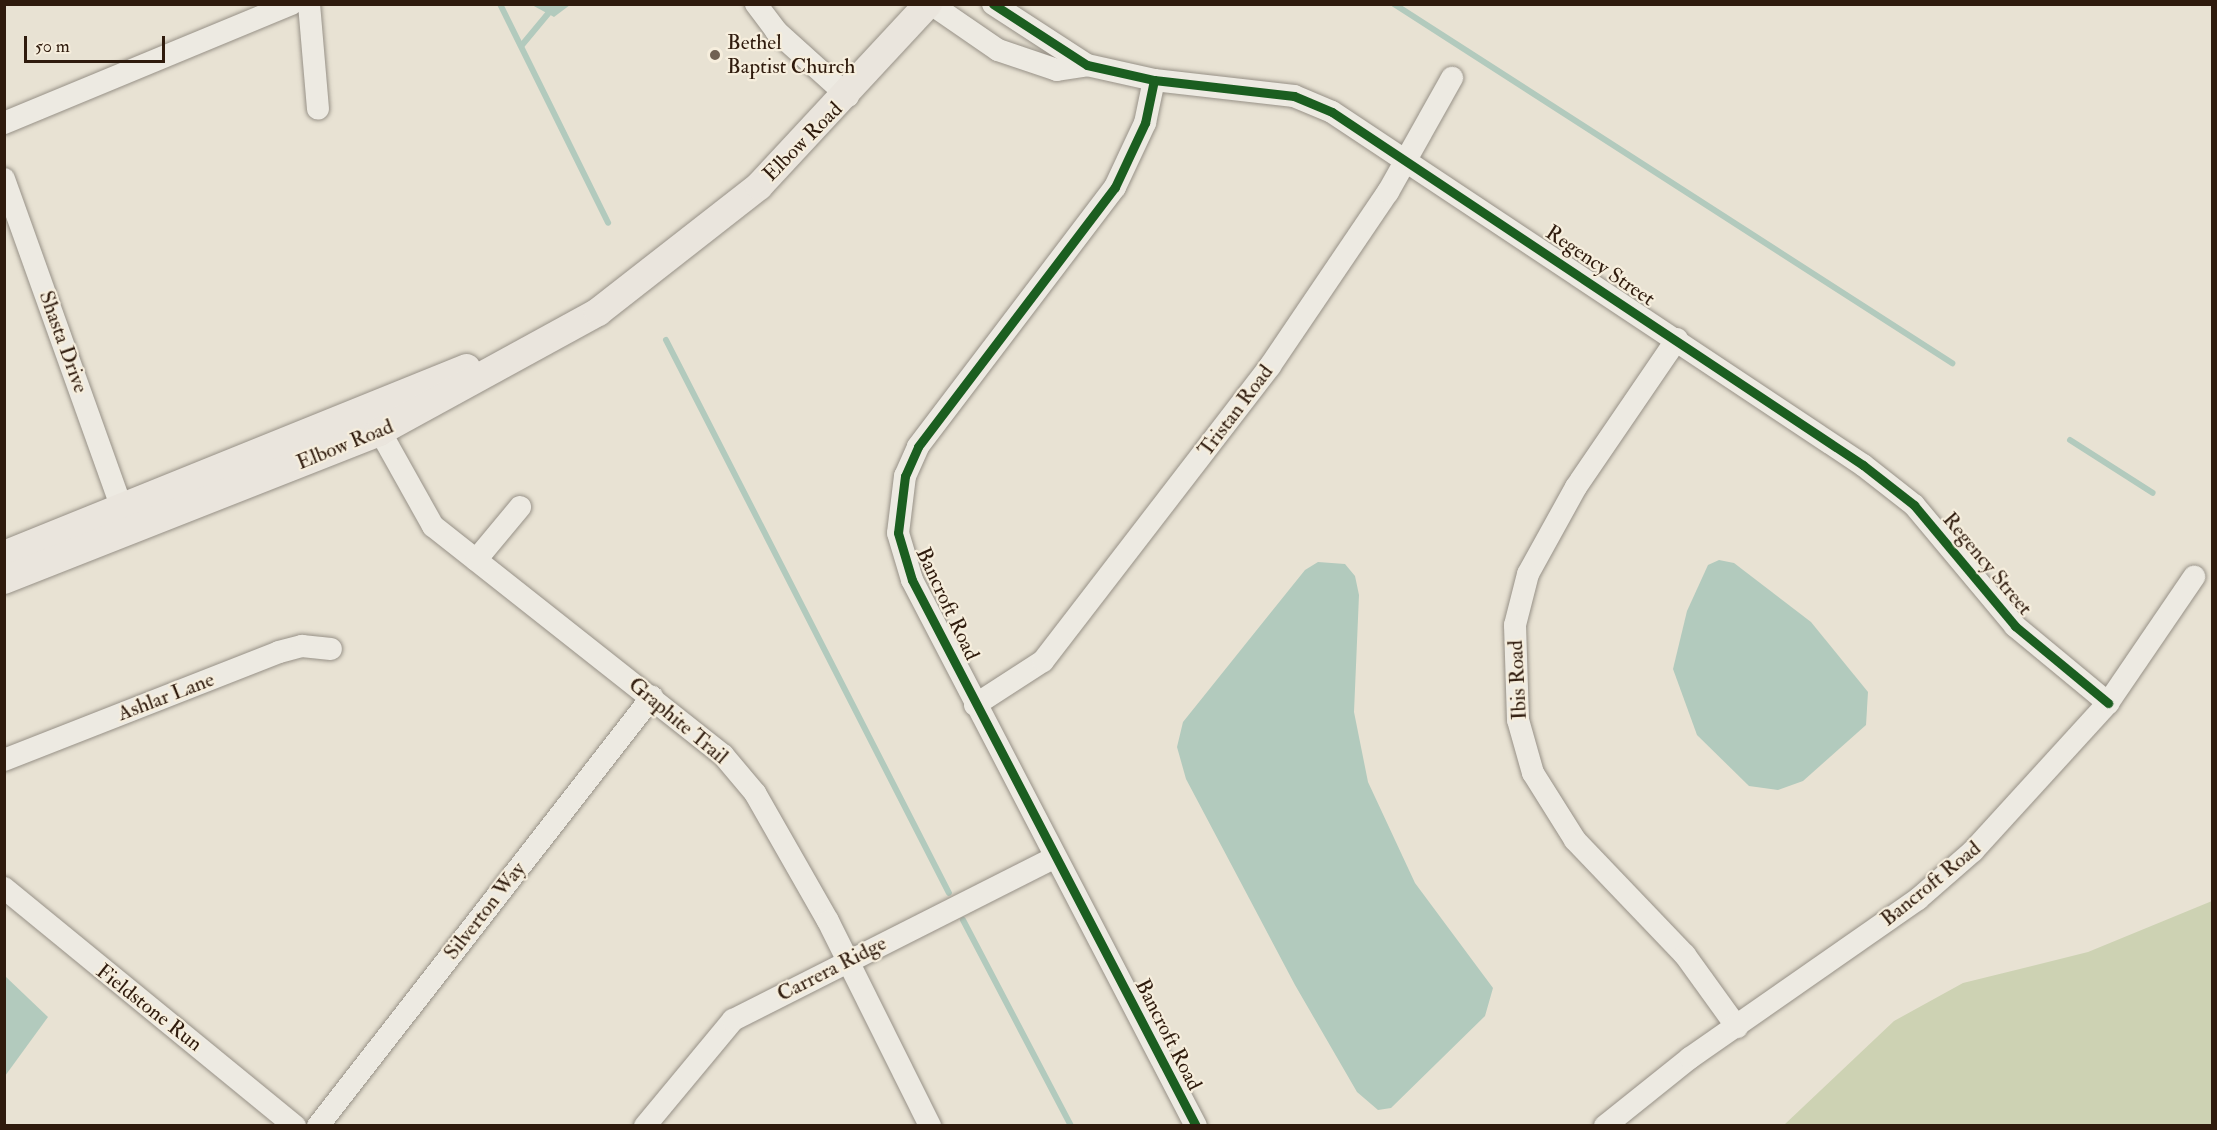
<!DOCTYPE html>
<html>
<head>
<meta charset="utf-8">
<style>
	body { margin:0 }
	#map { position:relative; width:2217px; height:1130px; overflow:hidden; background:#e8e2d3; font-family:"IM FELL Double Pica",serif }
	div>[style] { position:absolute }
	.green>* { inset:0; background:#cdd2b3 }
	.water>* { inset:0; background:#b2cabd }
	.stream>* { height:6px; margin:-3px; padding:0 3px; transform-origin:3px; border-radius:3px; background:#b2cabd }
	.roads { filter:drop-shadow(0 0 2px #979187) drop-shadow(0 0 2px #979187) }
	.minor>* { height:22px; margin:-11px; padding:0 11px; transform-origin:11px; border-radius:11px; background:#edeae2 }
	.major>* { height:28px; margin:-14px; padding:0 14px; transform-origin:14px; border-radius:14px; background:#eae5dd }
	.cycleway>* { height:9px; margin:-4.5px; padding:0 4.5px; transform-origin:4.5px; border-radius:4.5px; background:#1b5e20 }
	.dots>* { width:16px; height:16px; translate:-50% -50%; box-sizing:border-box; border:3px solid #f6eedd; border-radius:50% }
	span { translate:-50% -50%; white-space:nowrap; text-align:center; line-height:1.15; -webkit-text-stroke:4.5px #f6eedd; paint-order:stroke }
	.poi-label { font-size:21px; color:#2f1b0d }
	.left { translate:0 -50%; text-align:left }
	.street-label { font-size:21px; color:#2f1b0d }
	.frame { position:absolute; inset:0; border:6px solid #2f1b0d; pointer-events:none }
	.scale { position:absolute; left:24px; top:36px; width:141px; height:27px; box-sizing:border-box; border:3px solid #2f1b0d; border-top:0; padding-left:8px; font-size:18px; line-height:21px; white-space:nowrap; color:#2f1b0d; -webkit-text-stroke:4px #f6eedd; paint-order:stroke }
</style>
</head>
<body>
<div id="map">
	<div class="green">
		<i style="clip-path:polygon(2212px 901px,2212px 1125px,1784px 1125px,1894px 1021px,1963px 983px,2088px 952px)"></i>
	</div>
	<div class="water">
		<i style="clip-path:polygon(532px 5px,570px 5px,554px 17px)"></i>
		<i style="clip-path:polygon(1719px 560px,1734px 563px,1811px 622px,1868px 692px,1866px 725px,1803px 781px,1778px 790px,1749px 786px,1697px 735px,1673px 669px,1687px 611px,1708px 565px)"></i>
		<i style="clip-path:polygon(1318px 562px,1345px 564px,1355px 576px,1359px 595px,1354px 712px,1368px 782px,1415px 883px,1493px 988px,1485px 1016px,1391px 1108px,1378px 1110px,1357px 1092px,1295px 985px,1186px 779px,1177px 747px,1183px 722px,1305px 570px)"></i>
		<i style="clip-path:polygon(5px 976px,48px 1017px,5px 1076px)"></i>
	</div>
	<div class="stream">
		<i style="left:500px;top:4px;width:244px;rotate:63.7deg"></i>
		<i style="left:1394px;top:4px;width:664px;rotate:32.76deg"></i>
		<i style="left:522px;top:45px;width:53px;rotate:-50.3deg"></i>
		<i style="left:666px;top:340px;width:621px;rotate:62.9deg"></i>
		<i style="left:2070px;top:440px;width:98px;rotate:32.6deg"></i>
		<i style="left:963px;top:920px;width:233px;rotate:62.3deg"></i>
	</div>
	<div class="roads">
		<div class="minor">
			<i style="left:309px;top:4px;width:105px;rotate:85.1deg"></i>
			<i style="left:756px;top:4px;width:34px;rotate:53deg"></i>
			<i style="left:776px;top:31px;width:97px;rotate:42.1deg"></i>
			<i style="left:931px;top:4px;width:81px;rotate:34.5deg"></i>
			<i style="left:998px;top:50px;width:62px;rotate:18.7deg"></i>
			<i style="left:1057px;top:70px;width:30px;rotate:-9deg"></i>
			<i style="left:993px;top:4px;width:112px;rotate:33deg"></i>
			<i style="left:1087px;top:65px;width:69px;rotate:12.6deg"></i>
			<i style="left:1154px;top:80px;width:141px;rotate:6.5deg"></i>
			<i style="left:1294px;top:96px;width:41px;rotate:22.8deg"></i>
			<i style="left:1332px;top:112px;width:638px;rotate:33.62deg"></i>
			<i style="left:1863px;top:465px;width:65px;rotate:38.1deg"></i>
			<i style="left:1914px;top:505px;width:158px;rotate:50.1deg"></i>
			<i style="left:2015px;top:626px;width:121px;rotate:39.6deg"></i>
			<i style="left:1154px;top:80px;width:44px;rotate:101.8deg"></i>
			<i style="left:1145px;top:123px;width:71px;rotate:115.1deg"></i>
			<i style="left:1115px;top:187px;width:326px;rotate:127.2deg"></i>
			<i style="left:918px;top:447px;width:32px;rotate:114deg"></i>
			<i style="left:905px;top:476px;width:57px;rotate:97deg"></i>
			<i style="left:898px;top:533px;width:49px;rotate:73.4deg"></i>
			<i style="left:912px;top:580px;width:615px;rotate:62.52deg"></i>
			<i style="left:4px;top:123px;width:312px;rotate:-22.5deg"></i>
			<i style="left:4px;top:179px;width:346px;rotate:70.3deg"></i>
			<i style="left:1677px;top:339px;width:179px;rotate:124.3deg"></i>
			<i style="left:1576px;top:487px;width:99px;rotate:118.9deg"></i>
			<i style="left:1528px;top:574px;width:53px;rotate:104.3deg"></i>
			<i style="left:1515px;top:625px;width:95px;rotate:88.2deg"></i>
			<i style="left:1518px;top:720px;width:55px;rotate:74.2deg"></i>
			<i style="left:1533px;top:773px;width:79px;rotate:57.9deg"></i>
			<i style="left:1575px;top:840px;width:159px;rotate:46.3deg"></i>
			<i style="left:1685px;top:955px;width:89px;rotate:54.2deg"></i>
			<i style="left:372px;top:417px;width:125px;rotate:60.8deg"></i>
			<i style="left:433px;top:526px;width:370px;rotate:38.3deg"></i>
			<i style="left:723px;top:755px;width:50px;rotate:49.9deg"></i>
			<i style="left:755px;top:793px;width:147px;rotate:60.3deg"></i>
			<i style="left:828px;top:921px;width:229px;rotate:63.5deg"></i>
			<i style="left:476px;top:560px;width:69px;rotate:-50.3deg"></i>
			<i style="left:975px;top:705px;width:81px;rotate:-32.9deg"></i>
			<i style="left:1043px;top:661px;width:372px;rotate:-52.4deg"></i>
			<i style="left:1270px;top:366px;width:210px;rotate:-55.9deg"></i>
			<i style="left:1388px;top:192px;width:131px;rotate:-60.7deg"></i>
			<i style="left:4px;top:760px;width:295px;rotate:-21.4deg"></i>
			<i style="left:279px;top:652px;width:24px;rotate:-15deg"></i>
			<i style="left:302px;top:646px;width:29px;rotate:6deg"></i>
			<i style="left:4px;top:888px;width:376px;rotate:39.3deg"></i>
			<i style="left:318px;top:1126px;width:544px;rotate:-52.1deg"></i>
			<i style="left:645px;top:1126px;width:138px;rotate:-50.3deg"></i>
			<i style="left:733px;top:1020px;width:361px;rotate:-26.8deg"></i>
			<i style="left:1605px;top:1126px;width:109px;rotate:-38.7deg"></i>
			<i style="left:1690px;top:1058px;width:278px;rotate:-34.9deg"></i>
			<i style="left:1918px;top:899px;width:73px;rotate:-41.1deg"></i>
			<i style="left:1973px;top:851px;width:200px;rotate:-47.6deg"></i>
			<i style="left:2108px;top:703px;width:153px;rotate:-55.7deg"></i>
		</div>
		<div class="major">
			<i style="left:4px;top:555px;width:499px;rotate:-22deg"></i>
			<i style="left:4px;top:580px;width:403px;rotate:-21.5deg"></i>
			<i style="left:379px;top:432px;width:250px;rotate:-28.7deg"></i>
			<i style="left:598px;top:312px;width:204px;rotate:-38deg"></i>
			<i style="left:759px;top:186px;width:248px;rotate:-47.1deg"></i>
		</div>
	</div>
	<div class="cycleway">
		<i style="left:993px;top:4px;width:112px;rotate:33deg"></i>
		<i style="left:1087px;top:65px;width:69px;rotate:12.6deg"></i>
		<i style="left:1154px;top:80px;width:141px;rotate:6.5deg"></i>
		<i style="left:1294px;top:96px;width:41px;rotate:22.8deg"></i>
		<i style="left:1332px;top:112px;width:638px;rotate:33.62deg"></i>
		<i style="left:1863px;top:465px;width:65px;rotate:38.1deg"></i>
		<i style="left:1914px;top:505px;width:158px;rotate:50.1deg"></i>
		<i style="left:2015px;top:626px;width:121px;rotate:39.6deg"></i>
		<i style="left:1154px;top:80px;width:44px;rotate:101.8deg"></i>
		<i style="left:1145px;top:123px;width:71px;rotate:115.1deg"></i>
		<i style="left:1115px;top:187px;width:326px;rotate:127.2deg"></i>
		<i style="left:918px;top:447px;width:32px;rotate:114deg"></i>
		<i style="left:905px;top:476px;width:57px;rotate:97deg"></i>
		<i style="left:898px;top:533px;width:49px;rotate:73.4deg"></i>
		<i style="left:912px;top:580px;width:615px;rotate:62.52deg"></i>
	</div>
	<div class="dots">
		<i style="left:715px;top:55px;background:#706152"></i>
	</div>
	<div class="poi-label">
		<span class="left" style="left:727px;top:55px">Bethel<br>Baptist Church</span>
	</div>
	<div class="street-label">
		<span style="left:803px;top:142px;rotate:-45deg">Elbow Road</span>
		<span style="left:1600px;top:266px;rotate:34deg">Regency Street</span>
		<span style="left:63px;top:342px;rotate:70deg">Shasta Drive</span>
		<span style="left:1236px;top:411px;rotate:-53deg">Tristan Road</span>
		<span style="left:345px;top:445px;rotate:-22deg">Elbow Road</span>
		<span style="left:1987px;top:564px;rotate:50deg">Regency Street</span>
		<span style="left:947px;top:604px;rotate:65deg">Bancroft Road</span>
		<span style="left:1518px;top:680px;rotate:-93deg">Ibis Road</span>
		<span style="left:166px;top:697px;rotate:-21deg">Ashlar Lane</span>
		<span style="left:678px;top:721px;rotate:40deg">Graphite Trail</span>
		<span style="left:1931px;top:884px;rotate:-39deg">Bancroft Road</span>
		<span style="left:485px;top:911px;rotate:-52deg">Silverton Way</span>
		<span style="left:832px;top:969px;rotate:-27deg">Carrera Ridge</span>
		<span style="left:149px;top:1008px;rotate:38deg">Fieldstone Run</span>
		<span style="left:1168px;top:1035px;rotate:63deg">Bancroft Road</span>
	</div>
	<div class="frame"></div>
	<div class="scale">50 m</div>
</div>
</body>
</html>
